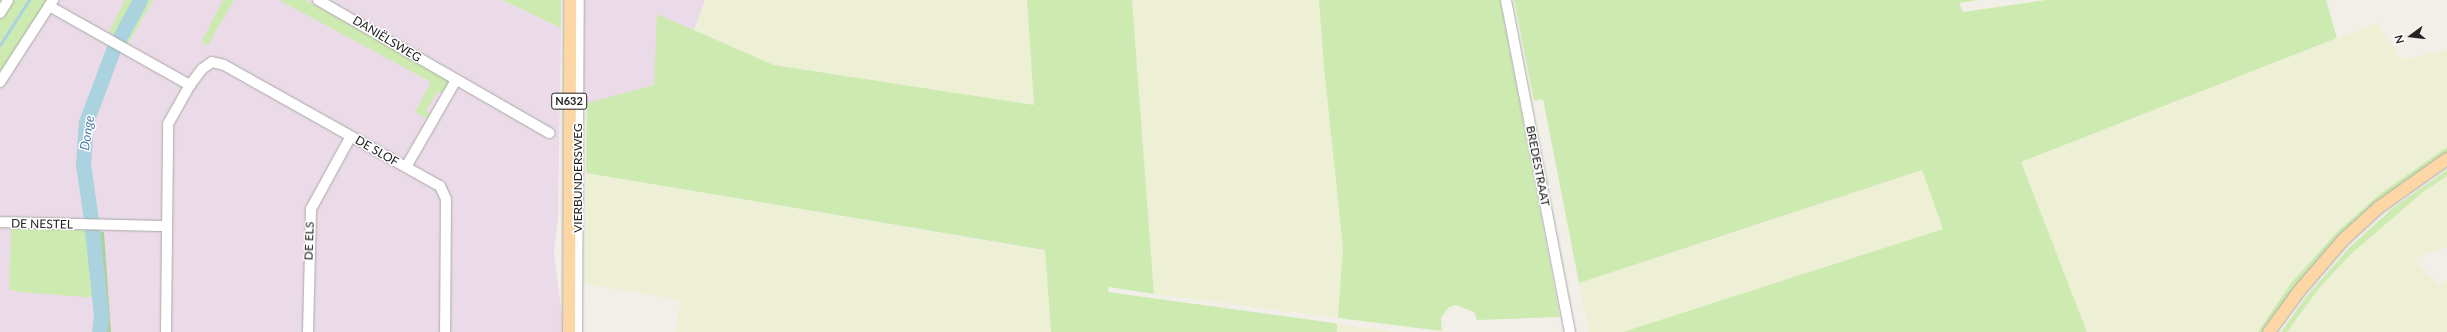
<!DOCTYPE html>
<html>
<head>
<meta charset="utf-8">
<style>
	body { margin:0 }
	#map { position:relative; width:2447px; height:332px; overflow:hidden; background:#f2efe9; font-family:Lato,sans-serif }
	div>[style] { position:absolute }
	.industrial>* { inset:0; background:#ebdbe8 }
	.farmland>* { inset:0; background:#eef0d5 }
	.grass>* { inset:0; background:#cdebb0 }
	.forest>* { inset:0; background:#add19e }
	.stream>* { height:2.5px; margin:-1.25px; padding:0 1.25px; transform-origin:1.25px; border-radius:1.25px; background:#aad3df }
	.river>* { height:15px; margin:-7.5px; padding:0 7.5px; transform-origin:7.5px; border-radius:7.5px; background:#aad3df }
	.roads { filter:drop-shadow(0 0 1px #a9a9a9) drop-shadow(0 0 1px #a9a9a9) }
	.minor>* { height:10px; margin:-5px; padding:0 5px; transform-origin:5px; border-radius:5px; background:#fff }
	.major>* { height:12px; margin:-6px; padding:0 6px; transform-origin:6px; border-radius:6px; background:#fcd6a4 }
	span { translate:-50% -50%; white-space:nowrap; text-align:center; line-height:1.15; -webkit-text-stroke:3px #fff; paint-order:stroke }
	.shield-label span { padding:1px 3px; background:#fff; border:1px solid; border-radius:3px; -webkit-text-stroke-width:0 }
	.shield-label { font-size:11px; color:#222; font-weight:700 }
	.street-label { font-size:12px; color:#222 }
	.water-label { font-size:13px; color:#4a7aab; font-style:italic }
	.north { position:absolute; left:2391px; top:16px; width:40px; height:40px; -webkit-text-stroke:3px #fff; paint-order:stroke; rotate:255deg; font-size:11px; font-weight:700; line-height:16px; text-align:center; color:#222 }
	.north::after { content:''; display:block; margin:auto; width:14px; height:18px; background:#222; clip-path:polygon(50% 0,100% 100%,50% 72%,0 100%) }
</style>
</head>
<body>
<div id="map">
	<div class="industrial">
		<i style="clip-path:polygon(0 0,502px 0,561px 28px,558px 218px,554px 252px,564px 332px,0 332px)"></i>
		<i style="clip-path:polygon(577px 0,708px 0,699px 36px,659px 90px,631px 108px,576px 103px)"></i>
	</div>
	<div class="farmland">
		<i style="clip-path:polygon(705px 0,1027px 0,1034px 105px,774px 65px,694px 30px)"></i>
		<i style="clip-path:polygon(1132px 0,1319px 0,1324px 68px,1343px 248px,1338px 318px,1154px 294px)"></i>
		<i style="clip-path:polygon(2377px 23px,2402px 60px,2447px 49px,2447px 147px,2381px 193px,2337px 232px,2311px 260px,2258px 332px,2087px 332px,2021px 162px)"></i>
		<i style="clip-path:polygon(1922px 170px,1943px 229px,1623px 332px,1589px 332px,1579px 283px)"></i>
		<i style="clip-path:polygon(586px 173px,1045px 251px,1051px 332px,676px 332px,680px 300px,586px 284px)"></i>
		<i style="clip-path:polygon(2447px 176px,2447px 246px,2414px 260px,2439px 285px,2447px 281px,2447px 332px,2287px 332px,2320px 287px,2351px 254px,2423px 192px)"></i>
		<i style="clip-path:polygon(1337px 324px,1381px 330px,1392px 332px,1337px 332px)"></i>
	</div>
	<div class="grass">
		<i style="clip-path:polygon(10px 0,47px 0,0 73px,0 16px)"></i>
		<i style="clip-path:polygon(125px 0,153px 0,128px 44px,109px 32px)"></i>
		<i style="clip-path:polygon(223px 0,234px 0,208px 45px,201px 42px)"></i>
		<i style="clip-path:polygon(279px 0,305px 0,444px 77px,448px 81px,447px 86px,444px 94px,438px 91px,426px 111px,432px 114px,430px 118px,426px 118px,415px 112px,431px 82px)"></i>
		<i style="clip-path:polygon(502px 0,561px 0,561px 28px)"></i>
		<i style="clip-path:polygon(1027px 0,1132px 0,1154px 294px,1109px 287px,1108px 292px,1334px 323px,1337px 324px,1337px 332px,1051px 332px,1045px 250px,586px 173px,587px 103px,654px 85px,657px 14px,774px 65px,1034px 105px)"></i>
		<i style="clip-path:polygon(1319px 0,1500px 0,1560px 317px,1477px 320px,1474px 312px,1456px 305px,1449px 307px,1441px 318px,1442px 331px,1338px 318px,1343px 248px,1324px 68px)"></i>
		<i style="clip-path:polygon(1514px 0,1978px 0,1959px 3px,1963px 12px,2046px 0,2326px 0,2337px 38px,2021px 162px,2087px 332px,1623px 332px,1943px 229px,1922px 170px,1579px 283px,1543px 99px,1534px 101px)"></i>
		<i style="clip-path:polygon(2447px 147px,2447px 154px,2384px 198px,2264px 332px,2258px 332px,2291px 283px,2337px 232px,2381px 193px)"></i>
		<i style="clip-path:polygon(2447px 170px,2447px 176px,2423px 192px,2351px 254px,2320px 287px,2287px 332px,2281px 332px,2307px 296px,2351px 246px,2393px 208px)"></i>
		<i style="clip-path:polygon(11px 229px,91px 230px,98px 298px,19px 292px,9px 289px)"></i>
	</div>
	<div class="forest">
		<i style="clip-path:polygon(91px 230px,104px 232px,111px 332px,100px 332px)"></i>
	</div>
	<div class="stream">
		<i style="left:0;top:45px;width:54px;rotate:-57.2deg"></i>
	</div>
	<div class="river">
		<i style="left:119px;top:39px;width:44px;rotate:-61.7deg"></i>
		<i style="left:91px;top:220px;width:57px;rotate:-98.1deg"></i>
		<i style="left:83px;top:164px;width:42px;rotate:-85.9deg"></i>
		<i style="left:86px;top:122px;width:77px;rotate:-69.4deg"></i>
		<i style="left:92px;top:230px;width:86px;rotate:84deg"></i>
		<i style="left:101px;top:316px;width:16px;rotate:97deg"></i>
	</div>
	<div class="roads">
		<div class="minor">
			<i style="left:318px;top:0;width:267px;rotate:29.9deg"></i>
			<i style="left:1506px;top:0;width:338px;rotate:79.1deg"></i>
			<i style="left:49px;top:6px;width:162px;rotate:29.3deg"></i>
			<i style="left:0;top:13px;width:15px;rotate:-58deg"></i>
			<i style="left:0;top:82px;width:98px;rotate:-57.1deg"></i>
			<i style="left:406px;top:167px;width:100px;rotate:-60.1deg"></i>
			<i style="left:0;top:222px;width:166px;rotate:1.4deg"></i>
			<i style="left:166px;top:332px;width:208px;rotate:-89.4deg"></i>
			<i style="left:168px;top:124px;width:45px;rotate:-60.6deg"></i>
			<i style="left:190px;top:85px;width:20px;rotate:-53deg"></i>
			<i style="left:202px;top:69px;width:12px;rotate:-35deg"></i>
			<i style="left:212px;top:62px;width:12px;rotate:14deg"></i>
			<i style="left:224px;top:65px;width:248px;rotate:29.3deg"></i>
			<i style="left:440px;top:186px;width:14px;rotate:65deg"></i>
			<i style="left:446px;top:199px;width:133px;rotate:90.4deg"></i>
			<i style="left:308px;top:332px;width:123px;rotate:-88.6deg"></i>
			<i style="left:311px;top:209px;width:83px;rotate:-61.3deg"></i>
			<i style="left:577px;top:332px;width:332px;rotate:-89.7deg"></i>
		</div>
		<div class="major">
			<i style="left:569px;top:332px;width:332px;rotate:-89.8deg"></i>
			<i style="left:2269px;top:332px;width:52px;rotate:-53.6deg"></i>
			<i style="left:2300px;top:290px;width:66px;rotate:-49.3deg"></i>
			<i style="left:2343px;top:240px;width:47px;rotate:-42.4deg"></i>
			<i style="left:2378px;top:208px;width:85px;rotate:-35.4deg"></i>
		</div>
	</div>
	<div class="shield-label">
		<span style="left:569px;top:101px">N632</span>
	</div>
	<div class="street-label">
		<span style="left:387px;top:39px;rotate:31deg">DANIËLSWEG</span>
		<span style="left:377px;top:151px;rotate:30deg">DE SLOF</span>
		<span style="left:1538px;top:166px;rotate:79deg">BREDESTRAAT</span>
		<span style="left:578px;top:178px;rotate:-90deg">VIERBUNDERSWEG</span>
		<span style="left:42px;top:224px;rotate:1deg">DE NESTEL</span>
		<span style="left:309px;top:241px;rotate:-88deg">DE ELS</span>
	</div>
	<div class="water-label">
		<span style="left:87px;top:133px;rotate:-81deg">Donge</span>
	</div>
	<div class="north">N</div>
</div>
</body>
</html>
